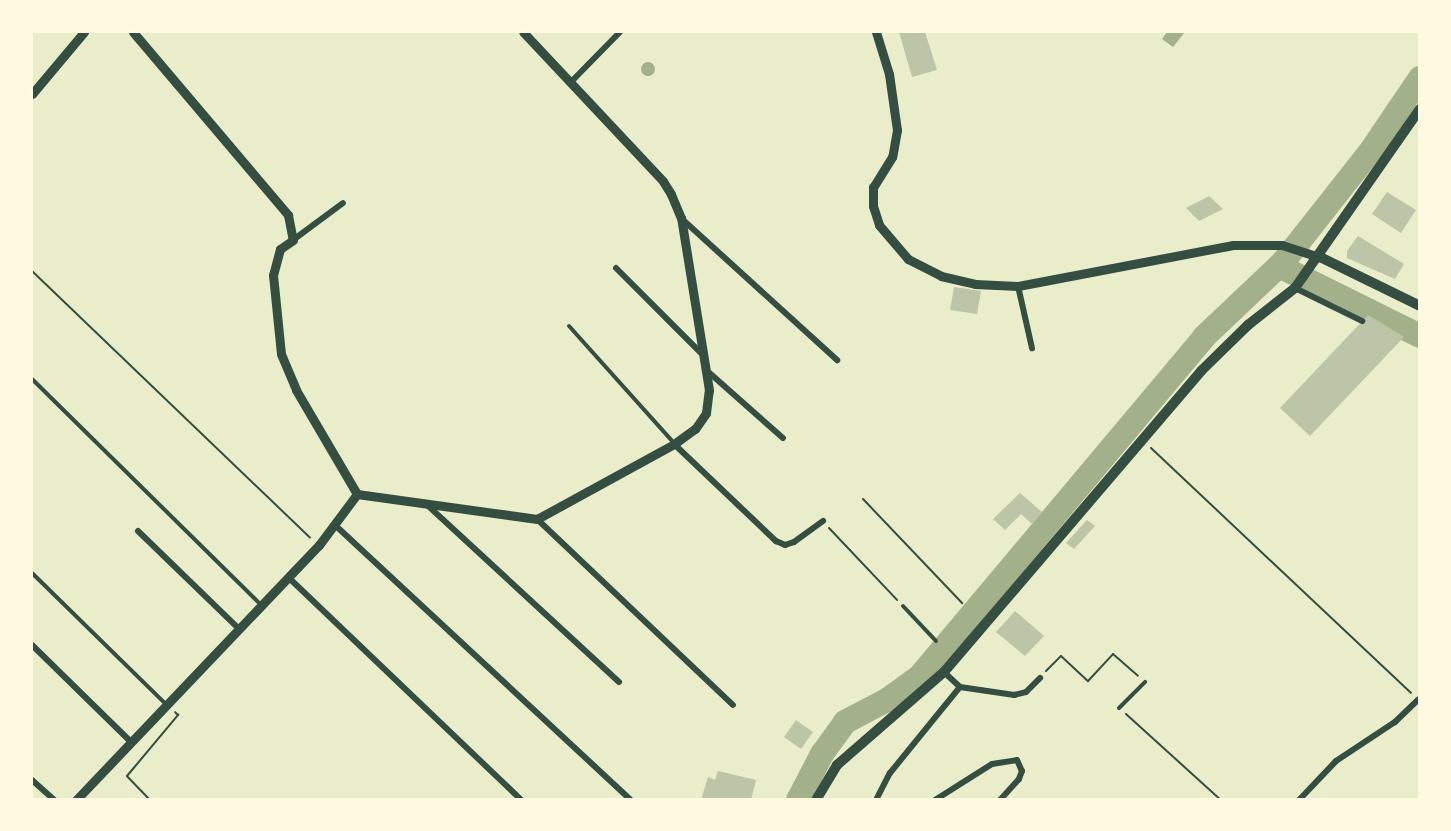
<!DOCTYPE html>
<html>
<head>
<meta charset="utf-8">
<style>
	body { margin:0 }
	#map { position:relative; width:1451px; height:831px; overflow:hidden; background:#e9edc9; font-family:Roboto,sans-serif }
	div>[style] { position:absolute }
	.water>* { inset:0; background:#a3b18a }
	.round { border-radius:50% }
	.river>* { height:24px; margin:-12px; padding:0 12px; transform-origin:12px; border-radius:12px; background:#a3b18a }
	.building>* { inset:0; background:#bcc5a7 }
	.path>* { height:2px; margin:-1px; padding:0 1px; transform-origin:1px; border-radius:1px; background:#344e41 }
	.service>* { height:4px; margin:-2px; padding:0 2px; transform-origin:2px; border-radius:2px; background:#344e41 }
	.minor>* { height:6px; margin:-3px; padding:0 3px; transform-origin:3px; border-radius:3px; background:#344e41 }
	.tertiary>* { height:9px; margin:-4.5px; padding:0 4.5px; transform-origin:4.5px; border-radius:4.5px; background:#344e41 }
	.secondary>* { height:10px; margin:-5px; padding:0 5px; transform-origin:5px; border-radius:5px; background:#344e41 }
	span { translate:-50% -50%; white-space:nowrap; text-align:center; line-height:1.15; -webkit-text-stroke:6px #fefae0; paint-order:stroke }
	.frame { position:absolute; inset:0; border:33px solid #fefae0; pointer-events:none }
</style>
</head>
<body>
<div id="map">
	<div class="water">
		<i style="clip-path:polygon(1167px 32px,1185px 32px,1173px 47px,1162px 39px)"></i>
		<i class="round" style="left:641px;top:62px;width:14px;height:14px"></i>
	</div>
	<div class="river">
		<i style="left:1279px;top:266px;width:157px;rotate:26.4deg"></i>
		<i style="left:798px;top:800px;width:52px;rotate:-62.4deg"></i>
		<i style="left:822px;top:754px;width:39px;rotate:-54deg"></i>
		<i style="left:845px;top:722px;width:47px;rotate:-27.6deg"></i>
		<i style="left:887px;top:700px;width:41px;rotate:-36deg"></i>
		<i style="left:920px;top:676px;width:442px;rotate:-50deg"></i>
		<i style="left:1204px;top:337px;width:110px;rotate:-43.5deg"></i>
		<i style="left:1284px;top:261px;width:142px;rotate:-51.8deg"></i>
		<i style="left:1372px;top:149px;width:86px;rotate:-55.9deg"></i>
	</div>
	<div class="building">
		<i style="clip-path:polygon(899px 32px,925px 32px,937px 70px,912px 77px)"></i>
		<i style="clip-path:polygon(1387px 192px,1416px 210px,1401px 233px,1372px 214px)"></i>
		<i style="clip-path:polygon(1209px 196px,1223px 209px,1199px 221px,1186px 208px)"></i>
		<i style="clip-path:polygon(1358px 236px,1404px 264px,1395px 279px,1347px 258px,1347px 251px)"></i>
		<i style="clip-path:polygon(954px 287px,981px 291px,977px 314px,950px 310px)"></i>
		<i style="clip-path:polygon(1368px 315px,1404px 337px,1310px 436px,1280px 408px)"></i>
		<i style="clip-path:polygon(1020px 493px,1042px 512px,1032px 524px,1021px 514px,1005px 530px,993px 519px)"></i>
		<i style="clip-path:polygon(1087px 520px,1095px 526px,1074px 549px,1066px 543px)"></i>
		<i style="clip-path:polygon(1015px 611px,1044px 636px,1025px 656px,996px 632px)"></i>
		<i style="clip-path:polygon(796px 720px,813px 732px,801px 749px,784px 737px)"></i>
		<i style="clip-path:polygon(718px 771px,756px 780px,751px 800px,701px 800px,708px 777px,715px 780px)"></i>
	</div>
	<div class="path">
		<i style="left:32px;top:271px;width:385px;rotate:43.8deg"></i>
		<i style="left:1151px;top:448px;width:357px;rotate:43.3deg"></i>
		<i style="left:863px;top:499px;width:144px;rotate:46.4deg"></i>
		<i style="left:829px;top:528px;width:99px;rotate:46.6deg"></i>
		<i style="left:1046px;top:671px;width:21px;rotate:-45deg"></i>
		<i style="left:1061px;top:656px;width:37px;rotate:43deg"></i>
		<i style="left:1088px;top:681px;width:37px;rotate:-47deg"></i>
		<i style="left:1113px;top:654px;width:33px;rotate:41deg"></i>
		<i style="left:1126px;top:714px;width:128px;rotate:42.2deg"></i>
		<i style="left:150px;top:800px;width:33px;rotate:-134deg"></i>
		<i style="left:127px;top:776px;width:80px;rotate:-50.1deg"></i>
		<i style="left:178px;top:715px;width:4px;rotate:-135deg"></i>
	</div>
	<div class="service">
		<i style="left:569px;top:326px;width:157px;rotate:48.1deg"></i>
		<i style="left:32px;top:379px;width:322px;rotate:44.6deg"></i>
		<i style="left:32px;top:573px;width:187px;rotate:44.4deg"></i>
		<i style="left:903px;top:606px;width:48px;rotate:46.7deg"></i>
		<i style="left:1119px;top:708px;width:37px;rotate:-45deg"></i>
	</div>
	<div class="minor">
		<i style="left:571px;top:82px;width:70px;rotate:-45.6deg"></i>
		<i style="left:682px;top:219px;width:210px;rotate:42.3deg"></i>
		<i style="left:293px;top:240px;width:62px;rotate:-36.5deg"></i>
		<i style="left:616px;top:268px;width:120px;rotate:45deg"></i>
		<i style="left:1018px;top:286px;width:64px;rotate:77.3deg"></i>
		<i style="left:1295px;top:288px;width:75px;rotate:26.2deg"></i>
		<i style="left:705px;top:369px;width:104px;rotate:41.5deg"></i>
		<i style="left:674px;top:444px;width:141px;rotate:43.6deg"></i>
		<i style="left:776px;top:541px;width:10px;rotate:24deg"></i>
		<i style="left:785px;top:545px;width:9px;rotate:-18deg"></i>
		<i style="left:794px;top:542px;width:36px;rotate:-36deg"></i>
		<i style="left:425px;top:503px;width:264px;rotate:42.7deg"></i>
		<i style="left:537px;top:519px;width:270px;rotate:43.5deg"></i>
		<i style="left:336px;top:526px;width:401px;rotate:42.9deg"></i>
		<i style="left:138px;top:531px;width:141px;rotate:44.1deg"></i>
		<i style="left:288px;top:577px;width:323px;rotate:43.7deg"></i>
		<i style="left:32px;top:645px;width:139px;rotate:44.4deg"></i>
		<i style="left:960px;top:687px;width:55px;rotate:8.4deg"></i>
		<i style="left:1014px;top:695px;width:12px;rotate:-14deg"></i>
		<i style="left:1026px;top:692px;width:20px;rotate:-45deg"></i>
		<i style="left:32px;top:780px;width:30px;rotate:42deg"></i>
		<i style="left:876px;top:800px;width:30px;rotate:-63deg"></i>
		<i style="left:890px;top:773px;width:111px;rotate:-50.9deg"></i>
		<i style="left:960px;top:687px;width:22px;rotate:-137deg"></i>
		<i style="left:935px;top:800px;width:67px;rotate:-32.3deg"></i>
		<i style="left:992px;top:764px;width:25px;rotate:-9deg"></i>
		<i style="left:1017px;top:760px;width:12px;rotate:66deg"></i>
		<i style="left:1022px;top:771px;width:9px;rotate:111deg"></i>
		<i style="left:1019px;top:779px;width:28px;rotate:132deg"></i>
		<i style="left:1299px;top:800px;width:54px;rotate:-46.5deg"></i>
		<i style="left:1336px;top:761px;width:71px;rotate:-33.5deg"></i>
		<i style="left:1395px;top:722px;width:32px;rotate:-44deg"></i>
	</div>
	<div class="tertiary">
		<i style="left:133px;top:32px;width:240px;rotate:49.7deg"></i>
		<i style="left:288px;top:215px;width:25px;rotate:79deg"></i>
		<i style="left:293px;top:240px;width:16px;rotate:145deg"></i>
		<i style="left:280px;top:249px;width:27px;rotate:105deg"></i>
		<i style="left:273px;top:275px;width:79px;rotate:84.2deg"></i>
		<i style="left:281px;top:354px;width:39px;rotate:67deg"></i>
		<i style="left:296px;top:390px;width:121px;rotate:59.6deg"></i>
		<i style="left:876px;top:32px;width:44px;rotate:72.8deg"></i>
		<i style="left:889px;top:74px;width:57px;rotate:81.9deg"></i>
		<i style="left:897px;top:130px;width:27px;rotate:100deg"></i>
		<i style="left:892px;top:157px;width:36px;rotate:122deg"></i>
		<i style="left:873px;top:187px;width:19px;rotate:90deg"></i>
		<i style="left:873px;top:206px;width:20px;rotate:72deg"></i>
		<i style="left:879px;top:225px;width:45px;rotate:49.5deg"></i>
		<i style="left:908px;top:259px;width:37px;rotate:27deg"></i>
		<i style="left:941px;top:276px;width:35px;rotate:13deg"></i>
		<i style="left:975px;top:284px;width:43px;rotate:2.7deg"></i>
		<i style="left:1018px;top:286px;width:219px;rotate:-10.8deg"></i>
		<i style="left:1233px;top:245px;width:49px"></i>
		<i style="left:1282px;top:245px;width:40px;rotate:18deg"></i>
		<i style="left:32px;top:94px;width:81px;rotate:-50deg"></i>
		<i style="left:357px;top:494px;width:182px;rotate:7.9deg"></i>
		<i style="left:537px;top:519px;width:156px;rotate:-28.7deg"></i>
		<i style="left:674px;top:444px;width:26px;rotate:-36deg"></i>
		<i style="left:695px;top:429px;width:19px;rotate:-55deg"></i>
		<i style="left:706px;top:413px;width:23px;rotate:-83deg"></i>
		<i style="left:709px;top:390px;width:174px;rotate:-99.2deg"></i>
		<i style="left:681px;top:218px;width:26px;rotate:-113deg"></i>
		<i style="left:671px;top:194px;width:15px;rotate:-122deg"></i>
		<i style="left:663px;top:181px;width:204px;rotate:-133.2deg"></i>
		<i style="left:76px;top:800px;width:352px;rotate:-46.4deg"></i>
		<i style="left:319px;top:545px;width:64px;rotate:-53.3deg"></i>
	</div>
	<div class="secondary">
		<i style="left:1320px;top:257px;width:111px;rotate:26.1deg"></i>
		<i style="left:816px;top:800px;width:41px;rotate:-59deg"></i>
		<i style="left:837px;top:765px;width:142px;rotate:-41deg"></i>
		<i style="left:944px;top:672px;width:396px;rotate:-49.5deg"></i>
		<i style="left:1201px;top:371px;width:66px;rotate:-44.4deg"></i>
		<i style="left:1248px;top:325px;width:60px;rotate:-38.2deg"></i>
		<i style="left:1295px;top:288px;width:218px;rotate:-55.1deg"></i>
	</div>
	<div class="frame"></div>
</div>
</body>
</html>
